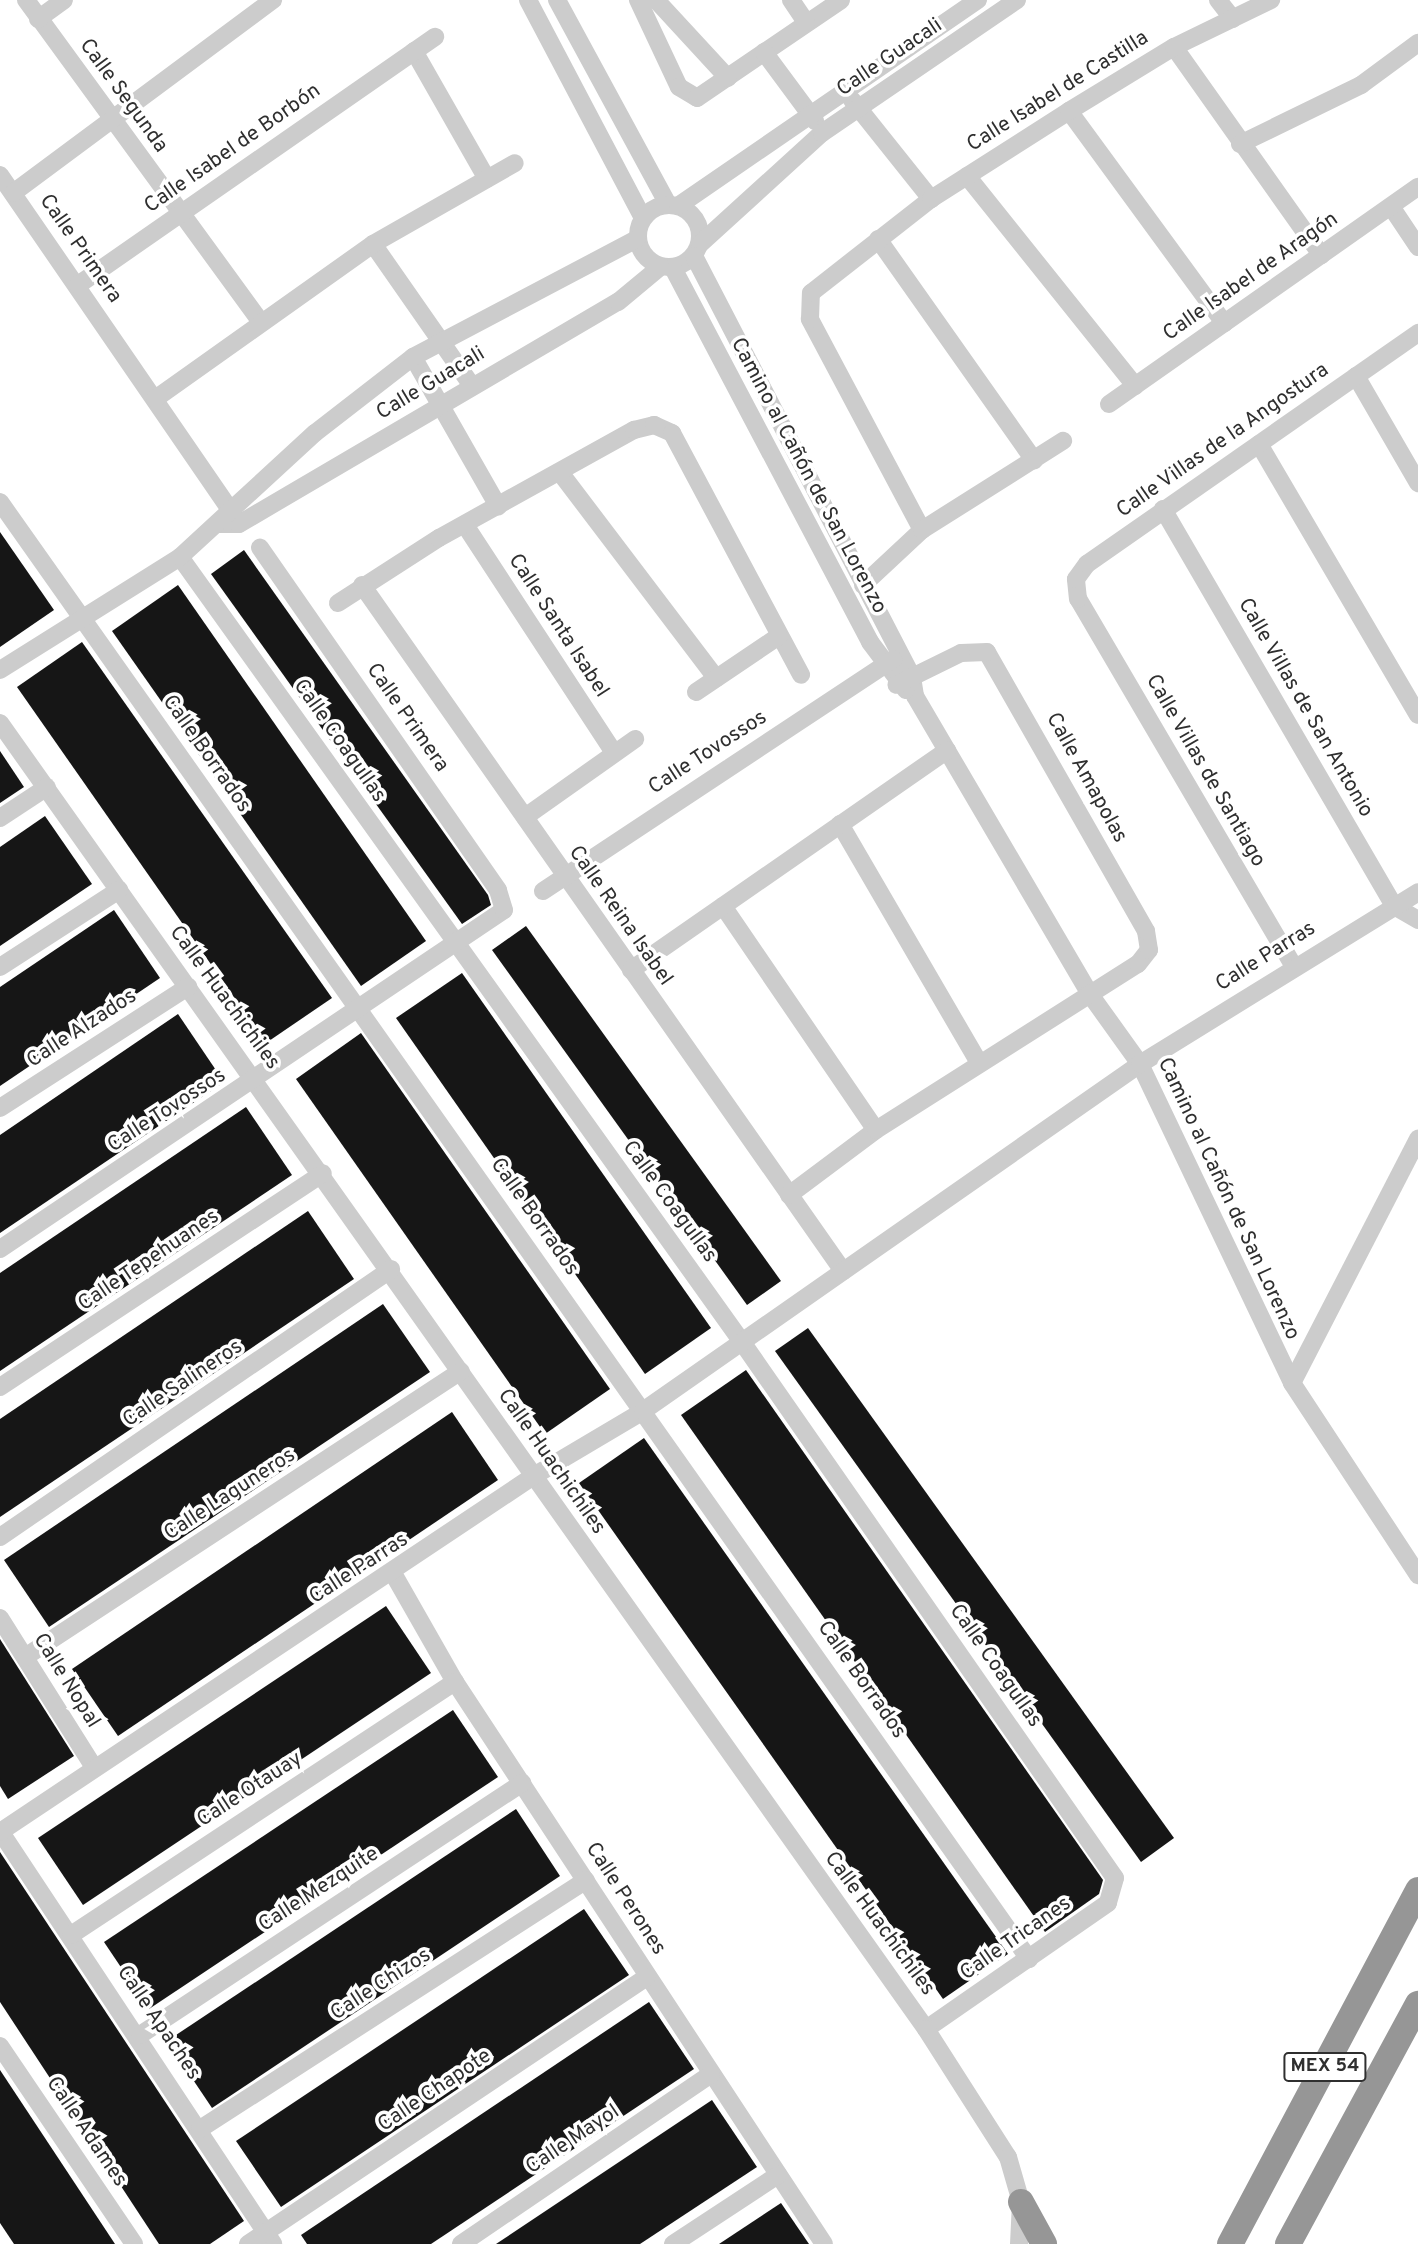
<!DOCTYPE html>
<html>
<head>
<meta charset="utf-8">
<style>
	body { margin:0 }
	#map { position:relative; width:1418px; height:2244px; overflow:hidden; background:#fff; font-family:Overpass,sans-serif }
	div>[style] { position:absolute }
	.building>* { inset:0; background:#161616 }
	.minor>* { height:18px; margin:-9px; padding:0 9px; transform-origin:9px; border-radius:9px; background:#ccc }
	.minor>.ring { margin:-9px; padding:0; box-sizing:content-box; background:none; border:18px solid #ccc; border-radius:50% }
	.highway>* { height:26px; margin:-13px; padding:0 13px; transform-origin:13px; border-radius:13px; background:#969696 }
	span { translate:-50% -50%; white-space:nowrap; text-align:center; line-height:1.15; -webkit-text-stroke:7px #fff; paint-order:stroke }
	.shield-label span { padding:2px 5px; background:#fff; border:2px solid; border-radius:5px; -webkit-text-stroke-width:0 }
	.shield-label { font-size:19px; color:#2f2f2f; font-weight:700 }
	.street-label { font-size:21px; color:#2f2f2f }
</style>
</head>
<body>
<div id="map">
	<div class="building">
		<i style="clip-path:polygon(0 532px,54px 610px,0 647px)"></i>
		<i style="clip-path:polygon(244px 550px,488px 895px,491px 905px,462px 924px,211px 574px)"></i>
		<i style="clip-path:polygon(178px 585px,426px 941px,361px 986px,112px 631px)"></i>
		<i style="clip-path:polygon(82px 642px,332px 998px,266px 1043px,17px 687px)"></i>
		<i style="clip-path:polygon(0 751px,24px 787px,0 803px)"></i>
		<i style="clip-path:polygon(45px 816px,92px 884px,0 946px,0 847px)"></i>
		<i style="clip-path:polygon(114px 910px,160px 978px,0 1086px,0 987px)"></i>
		<i style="clip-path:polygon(526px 926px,781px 1281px,747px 1305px,492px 950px)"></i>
		<i style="clip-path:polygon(462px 973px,711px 1328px,645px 1374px,396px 1018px)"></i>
		<i style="clip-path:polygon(178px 1014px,224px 1082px,0 1233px,0 1135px)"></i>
		<i style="clip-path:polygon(361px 1033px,610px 1389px,545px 1434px,296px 1079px)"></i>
		<i style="clip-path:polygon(246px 1107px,292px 1175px,0 1371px,0 1273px)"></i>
		<i style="clip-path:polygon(308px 1211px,354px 1279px,0 1517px,0 1419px)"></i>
		<i style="clip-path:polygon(383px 1304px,430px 1372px,49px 1627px,4px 1560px)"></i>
		<i style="clip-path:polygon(808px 1328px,1174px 1838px,1141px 1862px,775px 1351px)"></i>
		<i style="clip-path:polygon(746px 1370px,1103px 1880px,1099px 1894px,1045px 1932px,681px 1415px)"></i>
		<i style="clip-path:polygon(452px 1412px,498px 1480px,118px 1736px,72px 1669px)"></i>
		<i style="clip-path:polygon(644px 1438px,1008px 1954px,943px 1999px,579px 1483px)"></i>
		<i style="clip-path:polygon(386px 1606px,431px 1673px,83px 1905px,38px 1838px)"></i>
		<i style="clip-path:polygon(0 1639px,74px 1756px,8px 1799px,0 1786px)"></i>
		<i style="clip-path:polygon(453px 1710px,498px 1777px,149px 2009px,104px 1942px)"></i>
		<i style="clip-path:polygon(516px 1809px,560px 1876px,212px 2108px,167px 2041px)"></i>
		<i style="clip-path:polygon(0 1852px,244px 2221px,210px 2244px,159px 2244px,0 2002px)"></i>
		<i style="clip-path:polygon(584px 1909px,629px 1975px,281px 2207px,236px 2141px)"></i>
		<i style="clip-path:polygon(649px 2002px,694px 2069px,431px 2244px,307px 2244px,301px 2235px)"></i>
		<i style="clip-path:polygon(0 2070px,115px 2244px,14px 2244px,0 2223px)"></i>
		<i style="clip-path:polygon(712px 2100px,757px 2167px,640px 2244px,496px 2244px)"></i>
		<i style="clip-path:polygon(781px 2203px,809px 2244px,719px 2244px)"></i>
	</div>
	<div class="minor">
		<i style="left:26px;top:0;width:396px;rotate:53.9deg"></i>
		<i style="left:528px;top:0;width:246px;rotate:62.2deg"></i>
		<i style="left:557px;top:0;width:231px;rotate:61.5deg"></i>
		<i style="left:638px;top:0;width:96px;rotate:64.8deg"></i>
		<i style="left:679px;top:87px;width:21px;rotate:31deg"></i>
		<i style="left:697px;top:98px;width:174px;rotate:-34.2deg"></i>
		<i style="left:656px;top:0;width:106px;rotate:47.3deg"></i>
		<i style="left:791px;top:0;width:27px;rotate:56deg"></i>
		<i style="left:1218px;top:0;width:24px;rotate:52deg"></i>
		<i style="left:38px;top:19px;width:32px;rotate:-36deg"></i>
		<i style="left:1174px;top:47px;width:255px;rotate:54.7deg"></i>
		<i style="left:414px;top:51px;width:147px;rotate:60.3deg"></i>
		<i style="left:764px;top:52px;width:86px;rotate:53.5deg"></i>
		<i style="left:852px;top:100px;width:127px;rotate:51.4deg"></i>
		<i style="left:1069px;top:111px;width:263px;rotate:53.8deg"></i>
		<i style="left:1240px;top:144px;width:135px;rotate:-26deg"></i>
		<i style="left:1361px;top:85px;width:71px;rotate:-36.4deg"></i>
		<i style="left:0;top:175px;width:416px;rotate:55.5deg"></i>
		<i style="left:967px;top:176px;width:269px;rotate:51.3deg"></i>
		<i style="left:13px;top:193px;width:324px;rotate:-36.6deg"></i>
		<i class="ring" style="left:638px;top:205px;width:44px;height:44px"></i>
		<i style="left:678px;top:206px;width:364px;rotate:-34.5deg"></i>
		<i style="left:1392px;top:208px;width:47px;rotate:56.3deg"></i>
		<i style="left:878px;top:239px;width:271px;rotate:54.8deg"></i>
		<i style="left:373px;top:244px;width:173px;rotate:55.1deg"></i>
		<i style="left:700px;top:244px;width:165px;rotate:-42.3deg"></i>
		<i style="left:822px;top:133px;width:236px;rotate:-34.3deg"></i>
		<i style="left:694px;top:256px;width:474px;rotate:62.6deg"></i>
		<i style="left:912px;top:677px;width:19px;rotate:81deg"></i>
		<i style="left:915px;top:696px;width:344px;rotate:59.6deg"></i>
		<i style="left:1089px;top:993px;width:87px;rotate:54.3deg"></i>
		<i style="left:1140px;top:1064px;width:353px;rotate:64.5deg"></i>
		<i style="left:1292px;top:1383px;width:230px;rotate:56.7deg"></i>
		<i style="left:673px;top:268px;width:423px;rotate:62.2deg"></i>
		<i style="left:870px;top:642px;width:60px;rotate:53.1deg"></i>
		<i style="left:78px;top:285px;width:435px;rotate:-34.8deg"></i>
		<i style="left:413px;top:357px;width:172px;rotate:60.3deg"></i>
		<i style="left:1356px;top:376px;width:124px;rotate:59.9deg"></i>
		<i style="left:155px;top:399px;width:267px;rotate:-35.4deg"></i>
		<i style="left:373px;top:244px;width:163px;rotate:-29.7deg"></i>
		<i style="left:1109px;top:404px;width:378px;rotate:-35.1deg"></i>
		<i style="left:1259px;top:444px;width:314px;rotate:59.6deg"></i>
		<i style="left:562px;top:475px;width:255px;rotate:52.8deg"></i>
		<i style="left:0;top:502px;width:1784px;rotate:54.77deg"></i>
		<i style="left:1163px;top:509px;width:459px;rotate:59.8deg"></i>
		<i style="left:1394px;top:906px;width:28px;rotate:30deg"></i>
		<i style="left:217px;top:524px;width:22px"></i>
		<i style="left:239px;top:524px;width:439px;rotate:-30.4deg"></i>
		<i style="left:618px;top:302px;width:55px;rotate:-39.8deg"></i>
		<i style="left:465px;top:525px;width:272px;rotate:56.8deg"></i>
		<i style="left:922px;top:530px;width:239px;rotate:-118deg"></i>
		<i style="left:810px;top:319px;width:26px;rotate:-88deg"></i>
		<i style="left:811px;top:293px;width:152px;rotate:-38.1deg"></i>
		<i style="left:931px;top:199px;width:164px;rotate:-32.5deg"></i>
		<i style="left:1069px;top:111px;width:123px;rotate:-31.4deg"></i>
		<i style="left:1174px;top:47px;width:108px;rotate:-25.9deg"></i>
		<i style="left:180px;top:557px;width:965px;rotate:54.4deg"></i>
		<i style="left:742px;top:1342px;width:653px;rotate:55.17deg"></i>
		<i style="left:1115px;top:1878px;width:26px;rotate:106deg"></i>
		<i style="left:1108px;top:1903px;width:221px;rotate:145.3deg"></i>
		<i style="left:362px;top:585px;width:838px;rotate:54.96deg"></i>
		<i style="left:863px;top:585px;width:81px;rotate:-43deg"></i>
		<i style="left:922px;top:530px;width:167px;rotate:-32.3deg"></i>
		<i style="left:338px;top:603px;width:120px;rotate:-32.8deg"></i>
		<i style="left:439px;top:538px;width:223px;rotate:-29deg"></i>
		<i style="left:634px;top:430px;width:21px;rotate:-14deg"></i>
		<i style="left:654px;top:425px;width:20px;rotate:24deg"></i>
		<i style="left:672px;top:433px;width:274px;rotate:61.9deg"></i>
		<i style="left:0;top:670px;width:213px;rotate:-32.1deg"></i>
		<i style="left:180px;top:557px;width:183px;rotate:-42.6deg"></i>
		<i style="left:315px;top:433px;width:124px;rotate:-37.8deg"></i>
		<i style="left:413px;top:357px;width:253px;rotate:-27.8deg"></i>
		<i style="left:696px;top:692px;width:100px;rotate:-34deg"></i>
		<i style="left:0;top:723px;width:1601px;rotate:54.66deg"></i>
		<i style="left:926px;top:2029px;width:152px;rotate:57.4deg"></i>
		<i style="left:1008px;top:2157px;width:47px;rotate:73.9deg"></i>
		<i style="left:1021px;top:2202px;width:42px;rotate:92.7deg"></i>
		<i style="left:525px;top:817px;width:135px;rotate:-35.3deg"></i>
		<i style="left:0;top:818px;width:56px;rotate:-33.4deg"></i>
		<i style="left:840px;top:824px;width:276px;rotate:59.8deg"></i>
		<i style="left:543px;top:891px;width:420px;rotate:-33.5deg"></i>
		<i style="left:723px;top:906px;width:271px;rotate:55.7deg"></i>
		<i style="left:1293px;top:965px;width:424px;rotate:-120.4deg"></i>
		<i style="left:1078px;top:599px;width:20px;rotate:-96deg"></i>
		<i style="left:1076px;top:579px;width:19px;rotate:-54deg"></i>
		<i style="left:1087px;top:564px;width:404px;rotate:-34.9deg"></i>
		<i style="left:0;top:967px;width:142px;rotate:-32.9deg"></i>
		<i style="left:631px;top:970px;width:385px;rotate:-34.8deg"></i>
		<i style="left:0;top:1108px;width:224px;rotate:-32.8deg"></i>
		<i style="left:789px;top:1195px;width:109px;rotate:-36.8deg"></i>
		<i style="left:876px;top:1130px;width:310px;rotate:-32.4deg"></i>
		<i style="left:1138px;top:964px;width:18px;rotate:-52deg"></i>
		<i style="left:1149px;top:950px;width:19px;rotate:-99deg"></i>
		<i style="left:1146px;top:931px;width:321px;rotate:-119.7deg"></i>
		<i style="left:987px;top:652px;width:26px;rotate:178deg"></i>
		<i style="left:961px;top:653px;width:72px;rotate:153.8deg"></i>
		<i style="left:0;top:1249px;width:607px;rotate:-33.93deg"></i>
		<i style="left:504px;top:910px;width:21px;rotate:-107deg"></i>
		<i style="left:498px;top:890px;width:417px;rotate:-124.8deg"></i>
		<i style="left:1292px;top:1383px;width:275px;rotate:-62.7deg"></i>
		<i style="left:0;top:1387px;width:387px;rotate:-33.5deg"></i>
		<i style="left:0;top:1537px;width:474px;rotate:-34.4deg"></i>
		<i style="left:394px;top:1575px;width:123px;rotate:60.3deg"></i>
		<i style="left:455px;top:1682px;width:672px;rotate:56.71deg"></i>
		<i style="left:0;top:1618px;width:176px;rotate:57.8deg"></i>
		<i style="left:25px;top:1657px;width:521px;rotate:-33.26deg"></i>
		<i style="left:0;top:1831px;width:495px;rotate:56.5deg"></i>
		<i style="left:0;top:1832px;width:640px;rotate:-33.71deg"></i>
		<i style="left:532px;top:1477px;width:129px;rotate:-30.7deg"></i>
		<i style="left:643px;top:1411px;width:606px;rotate:-34.92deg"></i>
		<i style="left:1140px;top:1064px;width:327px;rotate:-31.7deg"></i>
		<i style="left:71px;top:1935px;width:460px;rotate:-33.4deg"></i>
		<i style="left:140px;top:2035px;width:458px;rotate:-33.4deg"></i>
		<i style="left:0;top:2046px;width:239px;rotate:55.9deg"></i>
		<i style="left:200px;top:2129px;width:459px;rotate:-32.8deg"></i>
		<i style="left:248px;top:2244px;width:480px;rotate:-33.8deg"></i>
		<i style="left:461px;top:2244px;width:302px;rotate:-34.2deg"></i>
		<i style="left:673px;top:2244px;width:126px;rotate:-33.3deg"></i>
	</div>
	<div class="highway">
		<i style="left:1021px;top:2202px;width:48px;rotate:61.3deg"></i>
		<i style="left:1230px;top:2244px;width:401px;rotate:-62deg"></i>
		<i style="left:1288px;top:2244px;width:273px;rotate:-61.6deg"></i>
	</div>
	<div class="shield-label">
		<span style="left:1325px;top:2067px">MEX 54</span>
	</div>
	<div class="street-label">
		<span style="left:890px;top:58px;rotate:-34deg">Calle Guacali</span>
		<span style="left:1058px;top:92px;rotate:-32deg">Calle Isabel de Castilla</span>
		<span style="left:123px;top:96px;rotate:54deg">Calle Segunda</span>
		<span style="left:233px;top:149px;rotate:-35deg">Calle Isabel de Borbón</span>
		<span style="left:80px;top:249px;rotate:55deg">Calle Primera</span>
		<span style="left:1251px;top:277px;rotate:-35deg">Calle Isabel de Aragón</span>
		<span style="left:431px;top:384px;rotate:-31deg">Calle Guacali</span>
		<span style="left:1223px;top:441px;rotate:-35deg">Calle Villas de la Angostura</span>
		<span style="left:808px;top:476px;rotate:62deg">Camino al Cañón de San Lorenzo</span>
		<span style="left:558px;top:626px;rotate:57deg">Calle Santa Isabel</span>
		<span style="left:1305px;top:708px;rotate:60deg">Calle Villas de San Antonio</span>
		<span style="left:407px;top:718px;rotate:55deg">Calle Primera</span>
		<span style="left:339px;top:741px;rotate:55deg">Calle Coagullas</span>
		<span style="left:708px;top:753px;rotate:-33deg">Calle Tovossos</span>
		<span style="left:206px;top:754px;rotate:55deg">Calle Borrados</span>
		<span style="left:1205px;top:771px;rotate:60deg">Calle Villas de Santiago</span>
		<span style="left:1086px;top:778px;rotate:61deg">Calle Amapolas</span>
		<span style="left:620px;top:916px;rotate:55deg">Calle Reina Isabel</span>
		<span style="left:1266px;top:957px;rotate:-32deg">Calle Parras</span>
		<span style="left:224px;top:998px;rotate:54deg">Calle Huachichiles</span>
		<span style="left:82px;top:1029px;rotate:-33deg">Calle Alzados</span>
		<span style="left:167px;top:1111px;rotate:-33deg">Calle Tovossos</span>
		<span style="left:1228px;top:1199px;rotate:65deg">Camino al Cañón de San Lorenzo</span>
		<span style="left:669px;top:1202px;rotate:54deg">Calle Coagullas</span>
		<span style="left:534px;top:1217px;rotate:55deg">Calle Borrados</span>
		<span style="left:149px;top:1261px;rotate:-34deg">Calle Tepehuanes</span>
		<span style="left:183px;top:1384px;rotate:-34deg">Calle Salineros</span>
		<span style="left:551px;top:1462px;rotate:55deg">Calle Huachichiles</span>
		<span style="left:230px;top:1495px;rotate:-33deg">Calle Laguneros</span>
		<span style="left:359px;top:1569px;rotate:-33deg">Calle Parras</span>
		<span style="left:995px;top:1666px;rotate:55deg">Calle Coagullas</span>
		<span style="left:861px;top:1680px;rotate:55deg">Calle Borrados</span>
		<span style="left:66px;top:1681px;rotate:58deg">Calle Nopal</span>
		<span style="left:250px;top:1790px;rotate:-33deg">Calle Otauay</span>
		<span style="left:319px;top:1890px;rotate:-33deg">Calle Mezquite</span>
		<span style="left:625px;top:1899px;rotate:57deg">Calle Perones</span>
		<span style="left:879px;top:1924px;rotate:54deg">Calle Huachichiles</span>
		<span style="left:1016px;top:1939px;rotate:-35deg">Calle Tricanes</span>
		<span style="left:381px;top:1985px;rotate:-33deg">Calle Chizos</span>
		<span style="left:158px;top:2023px;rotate:56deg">Calle Apaches</span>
		<span style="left:435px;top:2091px;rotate:-34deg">Calle Chapote</span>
		<span style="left:86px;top:2132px;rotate:56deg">Calle Adames</span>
		<span style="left:573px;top:2140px;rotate:-34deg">Calle Mayol</span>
	</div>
</div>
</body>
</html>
